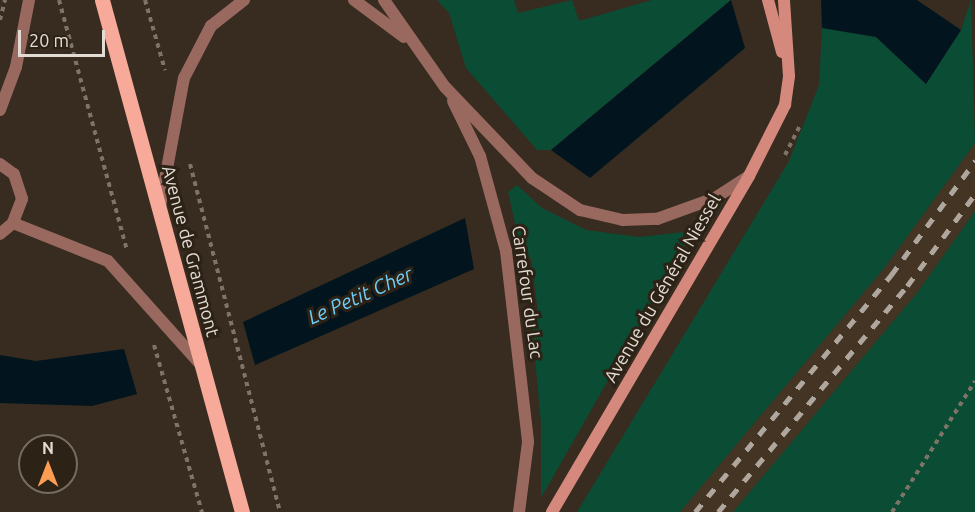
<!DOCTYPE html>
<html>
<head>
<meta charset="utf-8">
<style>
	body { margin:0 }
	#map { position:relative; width:975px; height:512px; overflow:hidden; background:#372c1f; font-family:Ubuntu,sans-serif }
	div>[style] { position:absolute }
	.built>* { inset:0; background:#433423 }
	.green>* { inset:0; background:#0a4d34 }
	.water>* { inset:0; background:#02151e }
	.path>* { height:4px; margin-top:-2px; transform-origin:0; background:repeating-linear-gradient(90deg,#7d7368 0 4.5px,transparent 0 9px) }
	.street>* { height:12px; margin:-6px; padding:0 6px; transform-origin:6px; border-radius:6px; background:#996960 }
	.secondary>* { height:12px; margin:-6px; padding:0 6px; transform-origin:6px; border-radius:6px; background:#d5897c }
	.primary>* { height:15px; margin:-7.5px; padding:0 7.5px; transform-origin:7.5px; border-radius:7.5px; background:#f7a99a }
	.rail>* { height:4.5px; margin-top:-2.25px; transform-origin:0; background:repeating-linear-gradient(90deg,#afa79d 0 10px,transparent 0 20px) }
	span { translate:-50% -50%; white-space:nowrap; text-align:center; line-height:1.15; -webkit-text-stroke:6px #2d2216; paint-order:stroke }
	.street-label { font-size:18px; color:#e3dcd4 }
	.water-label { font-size:20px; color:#6dcefa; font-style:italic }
	.north { position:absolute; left:18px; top:434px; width:60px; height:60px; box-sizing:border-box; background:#2d2216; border:2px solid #766c62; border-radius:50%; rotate:0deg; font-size:16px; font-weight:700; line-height:24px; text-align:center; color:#e3dcd4 }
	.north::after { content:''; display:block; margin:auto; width:21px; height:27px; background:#fc9d53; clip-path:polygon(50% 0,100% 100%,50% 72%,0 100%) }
	.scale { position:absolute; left:18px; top:30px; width:87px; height:27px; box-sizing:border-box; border:3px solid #e3dcd4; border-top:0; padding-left:8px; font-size:18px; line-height:21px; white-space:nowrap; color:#e3dcd4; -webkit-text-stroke:4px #2d2216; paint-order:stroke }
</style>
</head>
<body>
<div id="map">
	<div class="built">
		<i style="clip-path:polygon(975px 143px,975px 211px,917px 293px,733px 512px,680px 512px,885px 267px)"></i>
	</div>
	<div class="green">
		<i style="clip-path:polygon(437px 0,514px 0,518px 13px,572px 0,579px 21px,652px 0,731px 0,551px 150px,537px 150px,466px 68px,449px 13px)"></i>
		<i style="clip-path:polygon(971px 0,975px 143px,885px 267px,680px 512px,577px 512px,789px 161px,819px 85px,822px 28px,876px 37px,926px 84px,961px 30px)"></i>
		<i style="clip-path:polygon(517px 185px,542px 208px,586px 230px,639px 237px,693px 231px,541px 498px,541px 424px,531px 313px,538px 312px,531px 258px,523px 258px,508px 192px)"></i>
		<i style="clip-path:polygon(975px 211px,975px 512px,733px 512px,917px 293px)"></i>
	</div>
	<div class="water">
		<i style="clip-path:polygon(731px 0,745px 48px,590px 178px,551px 150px)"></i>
		<i style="clip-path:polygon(821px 0,917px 0,961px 30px,926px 84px,876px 37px,822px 28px)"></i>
		<i style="clip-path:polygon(465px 218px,474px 269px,255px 365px,243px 322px)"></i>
		<i style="clip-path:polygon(124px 349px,137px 394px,92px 406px,0 403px,0 355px,36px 361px)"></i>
	</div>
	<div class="path">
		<i style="left:59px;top:0;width:260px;rotate:74.8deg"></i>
		<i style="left:145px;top:0;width:73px;rotate:74.1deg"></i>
		<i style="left:0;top:20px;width:21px;rotate:-76deg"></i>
		<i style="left:785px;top:155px;width:34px;rotate:-63deg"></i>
		<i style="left:190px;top:164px;width:359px;rotate:75.5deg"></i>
		<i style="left:154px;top:345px;width:174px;rotate:74deg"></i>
		<i style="left:892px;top:512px;width:155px;rotate:-57.6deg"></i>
	</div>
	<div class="street">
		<i style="left:354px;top:0;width:62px;rotate:36.5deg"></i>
		<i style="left:384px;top:0;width:106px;rotate:55deg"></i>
		<i style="left:445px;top:87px;width:126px;rotate:46.3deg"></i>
		<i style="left:532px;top:178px;width:58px;rotate:33.7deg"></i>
		<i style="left:580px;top:210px;width:44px;rotate:13.1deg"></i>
		<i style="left:623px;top:220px;width:34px;rotate:-2deg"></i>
		<i style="left:657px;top:219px;width:62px;rotate:-19.9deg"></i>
		<i style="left:715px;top:198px;width:40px;rotate:-32.9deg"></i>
		<i style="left:453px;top:101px;width:61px;rotate:63.9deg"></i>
		<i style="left:480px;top:156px;width:98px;rotate:74.7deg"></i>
		<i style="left:506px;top:251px;width:192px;rotate:83.4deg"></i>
		<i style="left:528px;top:442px;width:71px;rotate:97.3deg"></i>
		<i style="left:0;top:110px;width:46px;rotate:-69.6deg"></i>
		<i style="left:16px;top:67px;width:68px;rotate:-79deg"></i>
		<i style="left:0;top:164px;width:17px;rotate:36deg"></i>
		<i style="left:14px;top:174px;width:26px;rotate:72deg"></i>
		<i style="left:22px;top:199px;width:26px;rotate:111deg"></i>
		<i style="left:13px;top:223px;width:17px;rotate:140deg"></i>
		<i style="left:160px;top:206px;width:130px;rotate:-79.4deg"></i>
		<i style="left:184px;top:78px;width:59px;rotate:-62.6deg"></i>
		<i style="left:211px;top:26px;width:42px;rotate:-38.2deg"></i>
		<i style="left:13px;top:223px;width:102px;rotate:21.8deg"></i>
		<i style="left:108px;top:261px;width:140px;rotate:48.2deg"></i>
	</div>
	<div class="secondary">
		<i style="left:768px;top:0;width:54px;rotate:74.9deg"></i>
		<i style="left:552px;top:512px;width:389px;rotate:-59.6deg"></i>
		<i style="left:749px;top:176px;width:80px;rotate:-63.1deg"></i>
		<i style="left:785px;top:105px;width:29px;rotate:-82deg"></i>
		<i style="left:789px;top:76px;width:76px;rotate:-93.8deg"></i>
	</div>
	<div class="primary">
		<i style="left:102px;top:0;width:531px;rotate:74.71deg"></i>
	</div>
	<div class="rail">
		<i style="left:695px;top:512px;width:308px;rotate:-50.4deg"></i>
		<i style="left:891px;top:275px;width:142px;rotate:-53.6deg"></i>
		<i style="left:718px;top:512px;width:295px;rotate:-50.1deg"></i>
		<i style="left:907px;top:286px;width:114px;rotate:-53.5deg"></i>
	</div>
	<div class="street-label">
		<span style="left:191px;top:251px;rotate:75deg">Avenue de Grammont</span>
		<span style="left:662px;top:288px;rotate:-60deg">Avenue du Général Niessel</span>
		<span style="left:528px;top:292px;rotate:82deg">Carrefour du Lac</span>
	</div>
	<div class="water-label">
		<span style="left:360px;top:295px;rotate:-24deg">Le Petit Cher</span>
	</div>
	<div class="north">N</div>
	<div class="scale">20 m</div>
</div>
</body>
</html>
